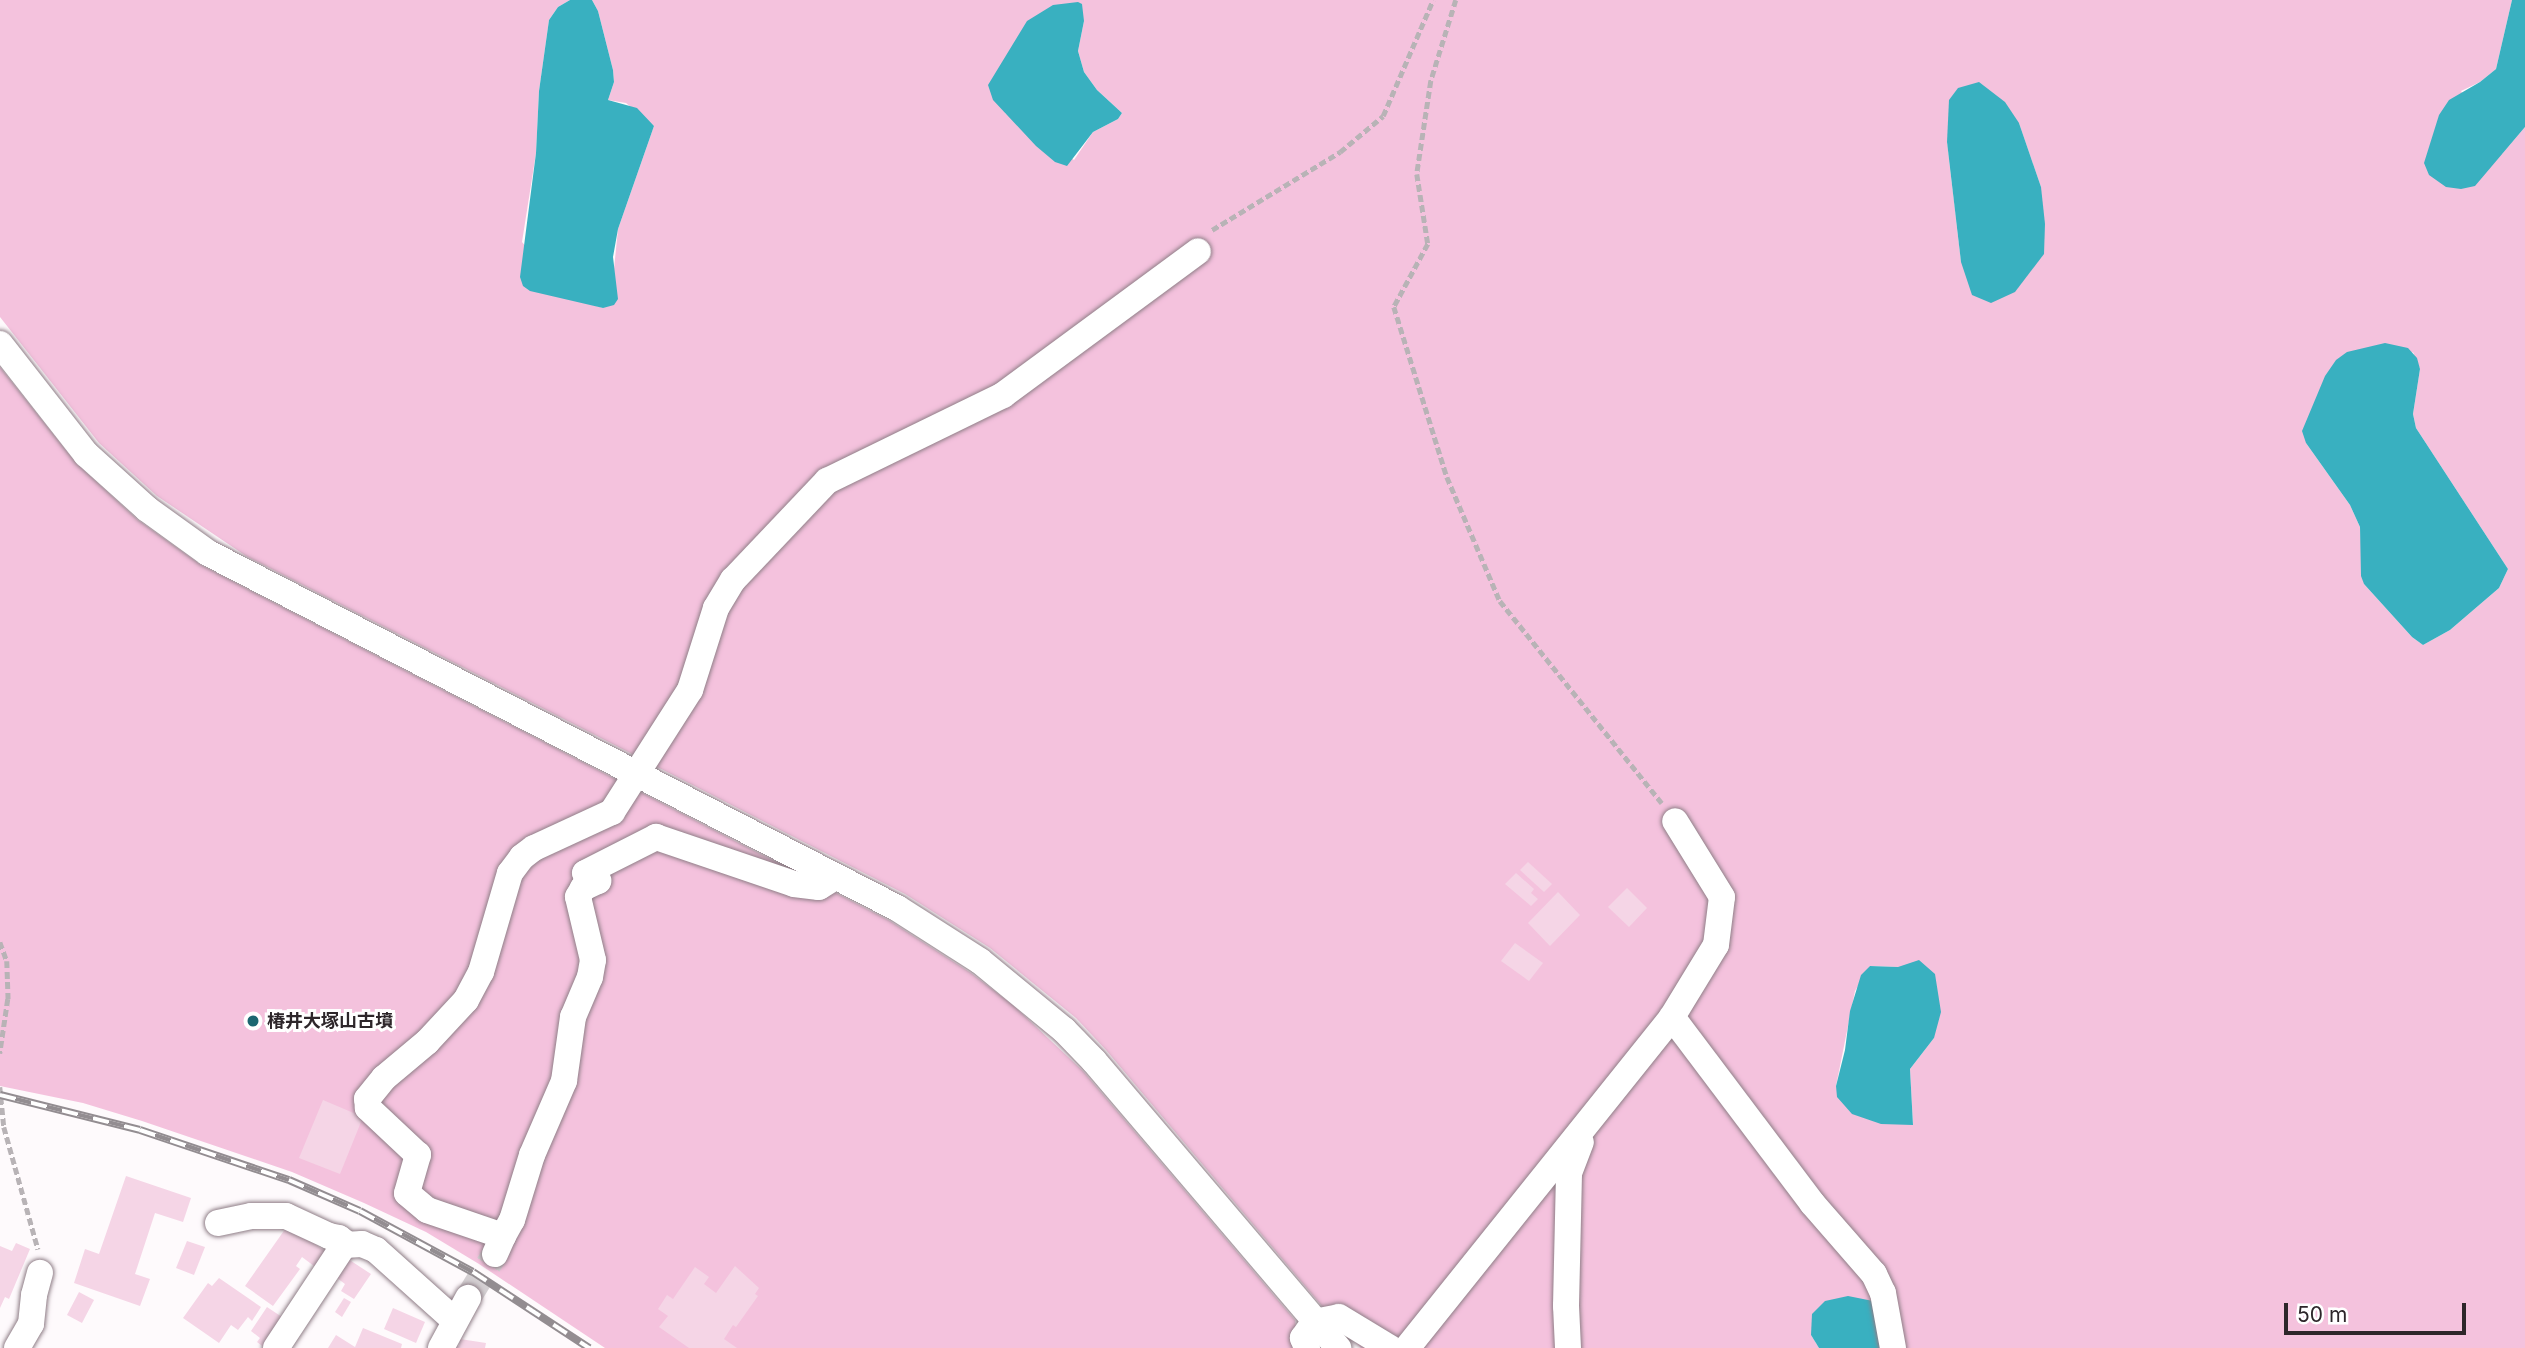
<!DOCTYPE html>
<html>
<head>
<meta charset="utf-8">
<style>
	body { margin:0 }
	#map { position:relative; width:2525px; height:1348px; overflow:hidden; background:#fefafc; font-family:Inter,"Noto Sans JP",sans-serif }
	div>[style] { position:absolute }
	.green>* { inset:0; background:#f4c2dd }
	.water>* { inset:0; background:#39b0c0 }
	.building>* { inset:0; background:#f5d5e6 }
	.minor-tunnel>* { height:26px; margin-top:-13px; transform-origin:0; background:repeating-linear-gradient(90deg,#d4d0d2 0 26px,transparent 0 39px) }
	.path>* { height:4.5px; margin-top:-2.25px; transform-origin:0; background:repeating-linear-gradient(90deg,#b8b3b6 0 7px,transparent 0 10.5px) }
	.roads { filter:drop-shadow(0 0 2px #8f7e87) drop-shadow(0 0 2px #8f7e87) }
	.minor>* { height:26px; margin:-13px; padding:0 13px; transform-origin:13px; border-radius:13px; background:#fff }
	.rail>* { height:8px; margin-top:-4px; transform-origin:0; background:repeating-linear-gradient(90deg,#fff 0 16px,#938d91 0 32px); box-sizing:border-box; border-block:2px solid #938d91 }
	.dots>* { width:19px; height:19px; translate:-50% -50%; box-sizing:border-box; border:4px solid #fff; border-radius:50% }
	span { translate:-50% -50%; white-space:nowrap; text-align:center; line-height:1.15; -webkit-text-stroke:6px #fff; paint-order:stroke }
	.poi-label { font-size:18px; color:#2d262a; font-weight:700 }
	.left { translate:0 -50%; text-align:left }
	.scale { position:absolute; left:2284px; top:1303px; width:182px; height:32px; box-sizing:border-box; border:4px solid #2d262a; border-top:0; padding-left:9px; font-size:21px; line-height:24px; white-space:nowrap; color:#2d262a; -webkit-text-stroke:5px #fff; paint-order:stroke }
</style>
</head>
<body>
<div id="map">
	<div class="green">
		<i style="clip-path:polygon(evenodd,0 0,570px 0,558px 7px,549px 20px,539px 91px,536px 153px,522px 242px,569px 298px,603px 308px,614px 269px,618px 229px,654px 126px,626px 103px,608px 100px,614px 82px,613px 70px,598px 11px,592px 0,2512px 0,2496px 69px,2480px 82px,2461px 91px,2502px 154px,2525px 127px,2525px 1348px,1885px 1348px,1811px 1335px,1819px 1348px,1361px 1348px,1326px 1311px,1106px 1050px,1076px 1018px,990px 948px,905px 894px,246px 556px,157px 496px,99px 443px,0 317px,0 0,1084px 21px,1078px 51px,1084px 72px,1097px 90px,1122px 113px,1118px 119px,1093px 132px,1074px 160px,1005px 113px,1084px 21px,0 0,2019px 123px,2041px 187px,1961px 262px,1947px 142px,2019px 123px,0 0,2413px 352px,2420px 369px,2413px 414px,2416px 428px,2508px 569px,2499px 588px,2450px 630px,2423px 645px,2412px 637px,2364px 584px,2360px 527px,2350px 505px,2306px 443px,2413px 352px,0 0,1870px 966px,1898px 967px,1934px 1038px,1910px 1069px,1913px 1125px,1836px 1086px,1855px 991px,1870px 966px)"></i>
		<i style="clip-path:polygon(0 367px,76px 463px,138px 520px,201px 565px,890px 921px,971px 973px,1014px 1006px,1083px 1071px,1295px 1320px,1299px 1348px,605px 1348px,479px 1264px,426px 1232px,364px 1203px,292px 1172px,142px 1121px,83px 1103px,0 1086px)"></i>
	</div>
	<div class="water">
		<i style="clip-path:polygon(570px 0,592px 0,598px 11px,613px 70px,614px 82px,608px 100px,637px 108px,654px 126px,618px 229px,613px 257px,618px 299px,614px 305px,603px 308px,530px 291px,523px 286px,520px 277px,536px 153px,539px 91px,549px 20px,558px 7px)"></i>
		<i style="clip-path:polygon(2512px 0,2525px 0,2525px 127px,2475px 186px,2461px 189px,2446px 187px,2429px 175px,2424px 163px,2439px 115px,2449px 100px,2480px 82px,2496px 69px)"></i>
		<i style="clip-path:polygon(1078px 2px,1082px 4px,1084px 21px,1078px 51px,1084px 72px,1097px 90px,1122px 113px,1118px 119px,1093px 132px,1067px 166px,1055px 162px,1036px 146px,993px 100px,988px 85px,1027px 21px,1053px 5px)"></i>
		<i style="clip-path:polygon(1979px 82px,2005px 102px,2019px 123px,2041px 187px,2045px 224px,2044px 254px,2015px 292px,1991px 303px,1972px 295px,1961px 262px,1947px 142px,1949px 100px,1958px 88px)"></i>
		<i style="clip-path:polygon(2385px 343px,2408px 348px,2417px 358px,2420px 369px,2413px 414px,2416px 428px,2508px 569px,2499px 588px,2450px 630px,2423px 645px,2412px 637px,2364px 584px,2361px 576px,2360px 527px,2350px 505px,2306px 443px,2302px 431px,2325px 376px,2336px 360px,2347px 352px)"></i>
		<i style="clip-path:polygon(1919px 960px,1935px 974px,1941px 1012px,1934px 1038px,1910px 1069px,1913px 1125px,1881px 1124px,1852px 1114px,1837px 1097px,1836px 1086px,1845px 1050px,1850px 1011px,1861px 975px,1870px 966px,1898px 967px)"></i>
		<i style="clip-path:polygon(1848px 1296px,1873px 1301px,1885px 1348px,1819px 1348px,1811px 1335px,1812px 1314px,1825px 1301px)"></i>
	</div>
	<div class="building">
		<i style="clip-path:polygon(1528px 862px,1552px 884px,1544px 892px,1520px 870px)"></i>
		<i style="clip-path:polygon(1516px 873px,1534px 889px,1531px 893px,1538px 899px,1531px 906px,1505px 884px)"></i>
		<i style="clip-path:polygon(1627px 888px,1647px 908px,1629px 927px,1608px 907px)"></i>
		<i style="clip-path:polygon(1558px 892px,1580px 915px,1550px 946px,1528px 923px)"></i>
		<i style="clip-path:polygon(1515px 943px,1543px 963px,1529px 981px,1501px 961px)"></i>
		<i style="clip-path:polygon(323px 1100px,363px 1117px,340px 1174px,299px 1158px)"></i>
		<i style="clip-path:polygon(126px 1176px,191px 1198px,183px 1222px,155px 1213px,135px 1274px,150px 1279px,140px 1306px,74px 1283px,85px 1249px,99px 1254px)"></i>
		<i style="clip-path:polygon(288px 1225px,329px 1254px,318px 1269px,302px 1257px,296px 1266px,300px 1269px,273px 1306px,245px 1286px)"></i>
		<i style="clip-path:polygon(187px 1241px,205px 1247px,194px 1275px,176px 1268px)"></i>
		<i style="clip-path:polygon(16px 1243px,30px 1249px,9px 1299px,5px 1297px,0 1308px,0 1246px,12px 1251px)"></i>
		<i style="clip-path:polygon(345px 1257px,371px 1274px,354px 1299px,341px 1291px,345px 1284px,333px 1275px)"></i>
		<i style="clip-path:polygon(735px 1266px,759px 1288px,755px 1294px,758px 1296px,736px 1327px,733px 1325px,724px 1339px,737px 1348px,689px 1348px,659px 1327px,668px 1316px,658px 1309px,667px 1295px,673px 1299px,695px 1267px,709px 1277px,704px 1284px,716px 1293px)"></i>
		<i style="clip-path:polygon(219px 1278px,261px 1307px,252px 1321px,248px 1317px,238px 1330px,231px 1325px,219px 1343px,183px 1318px,208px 1283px,212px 1286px)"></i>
		<i style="clip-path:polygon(79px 1292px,94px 1300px,82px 1323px,67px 1315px)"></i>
		<i style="clip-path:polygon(344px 1298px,351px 1302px,342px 1317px,335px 1312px)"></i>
		<i style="clip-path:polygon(267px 1307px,285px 1319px,265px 1348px,257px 1342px,260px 1338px,251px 1331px)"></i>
		<i style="clip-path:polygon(393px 1308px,425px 1322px,416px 1343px,384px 1329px)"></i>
		<i style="clip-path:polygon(363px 1328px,402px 1344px,401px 1348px,328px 1348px,336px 1335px,355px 1347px)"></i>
		<i style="clip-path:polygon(460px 1339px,486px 1343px,485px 1348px,453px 1348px,453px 1345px,459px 1346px)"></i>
	</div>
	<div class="minor-tunnel">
		<i style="left:468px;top:1298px;width:52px;rotate:-58.5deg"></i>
	</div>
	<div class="path">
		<i style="left:1456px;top:0;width:85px;rotate:107.2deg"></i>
		<i style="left:1431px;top:81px;width:94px;rotate:98.6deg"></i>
		<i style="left:1417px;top:174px;width:71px;rotate:81.1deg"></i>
		<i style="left:1428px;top:244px;width:72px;rotate:118.4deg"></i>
		<i style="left:1394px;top:307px;width:178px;rotate:72.7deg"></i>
		<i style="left:1447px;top:477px;width:135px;rotate:66.9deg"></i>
		<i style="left:1500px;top:601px;width:259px;rotate:51.3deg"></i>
		<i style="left:1212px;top:230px;width:150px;rotate:-31.4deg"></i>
		<i style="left:1340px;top:152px;width:56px;rotate:-39.9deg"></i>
		<i style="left:1383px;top:116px;width:126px;rotate:-66.7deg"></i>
		<i style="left:0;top:942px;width:20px;rotate:70deg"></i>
		<i style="left:7px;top:961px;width:38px;rotate:88deg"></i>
		<i style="left:8px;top:999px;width:55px;rotate:98.4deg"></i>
		<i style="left:0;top:1087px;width:40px;rotate:84.3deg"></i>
		<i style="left:4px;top:1127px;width:127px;rotate:74.4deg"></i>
	</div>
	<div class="roads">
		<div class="minor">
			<i style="left:0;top:344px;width:140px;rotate:52deg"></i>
			<i style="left:86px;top:454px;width:82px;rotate:42deg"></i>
			<i style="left:147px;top:509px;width:75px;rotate:35.8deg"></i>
			<i style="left:208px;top:553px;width:775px;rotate:27.26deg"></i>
			<i style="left:897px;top:908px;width:98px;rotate:32.6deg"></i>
			<i style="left:980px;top:961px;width:109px;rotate:39.4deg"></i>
			<i style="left:1064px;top:1030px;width:43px;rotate:45.9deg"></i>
			<i style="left:1094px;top:1061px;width:377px;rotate:49.6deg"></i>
			<i style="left:1672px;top:1017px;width:233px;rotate:53deg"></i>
			<i style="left:1812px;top:1203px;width:94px;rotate:48.9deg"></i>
			<i style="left:1874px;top:1274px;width:21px;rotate:65deg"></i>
			<i style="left:1883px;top:1293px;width:56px;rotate:79.7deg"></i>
			<i style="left:218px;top:1223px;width:34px;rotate:-12deg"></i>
			<i style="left:251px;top:1216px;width:35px"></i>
			<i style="left:286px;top:1216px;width:47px;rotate:24.9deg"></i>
			<i style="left:329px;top:1236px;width:10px;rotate:11deg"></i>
			<i style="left:339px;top:1238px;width:11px;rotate:38deg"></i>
			<i style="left:503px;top:1236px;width:18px;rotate:-61deg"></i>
			<i style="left:512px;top:1220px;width:68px;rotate:-72.9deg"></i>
			<i style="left:532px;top:1155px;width:81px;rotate:-66.6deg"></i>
			<i style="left:564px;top:1081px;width:65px;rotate:-82deg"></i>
			<i style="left:573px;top:1017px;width:43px;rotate:-67deg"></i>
			<i style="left:590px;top:977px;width:17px;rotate:-80deg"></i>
			<i style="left:593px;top:960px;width:65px;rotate:-103.4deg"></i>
			<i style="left:578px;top:897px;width:10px;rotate:-61deg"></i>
			<i style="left:583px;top:888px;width:17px;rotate:-25deg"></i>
			<i style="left:598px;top:881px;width:15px;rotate:-148deg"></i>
			<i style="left:585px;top:873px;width:80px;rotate:-26.9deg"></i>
			<i style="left:656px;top:837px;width:146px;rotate:18.8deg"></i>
			<i style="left:794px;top:884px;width:25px;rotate:7deg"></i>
			<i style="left:819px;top:887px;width:19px;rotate:-32deg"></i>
			<i style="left:495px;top:1254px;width:20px;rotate:-66deg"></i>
			<i style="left:503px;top:1236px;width:80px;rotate:-161.1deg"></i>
			<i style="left:427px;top:1210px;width:26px;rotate:-140deg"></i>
			<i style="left:407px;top:1193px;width:40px;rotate:-74deg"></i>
			<i style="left:418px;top:1155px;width:69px;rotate:-136.8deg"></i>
			<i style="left:368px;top:1108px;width:9px;rotate:-96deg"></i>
			<i style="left:367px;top:1099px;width:27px;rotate:-51deg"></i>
			<i style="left:384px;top:1078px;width:56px;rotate:-39.9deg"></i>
			<i style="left:427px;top:1042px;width:57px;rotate:-47.1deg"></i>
			<i style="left:466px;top:1000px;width:32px;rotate:-62deg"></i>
			<i style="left:481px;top:972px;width:103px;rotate:-73.7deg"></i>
			<i style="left:510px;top:873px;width:20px;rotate:-53deg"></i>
			<i style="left:522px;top:857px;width:15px;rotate:-37deg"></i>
			<i style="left:534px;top:848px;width:86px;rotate:-24.8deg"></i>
			<i style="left:612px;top:812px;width:145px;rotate:-57.4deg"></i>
			<i style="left:690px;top:690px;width:86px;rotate:-72.4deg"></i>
			<i style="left:716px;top:608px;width:33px;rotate:-59deg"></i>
			<i style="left:733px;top:580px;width:137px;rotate:-46.5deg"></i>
			<i style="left:827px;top:481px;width:196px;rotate:-26deg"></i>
			<i style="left:1003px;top:395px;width:242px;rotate:-36.4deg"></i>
			<i style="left:17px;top:1348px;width:28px;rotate:-60deg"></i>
			<i style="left:31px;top:1324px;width:29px;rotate:-84deg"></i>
			<i style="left:34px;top:1295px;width:23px;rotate:-75deg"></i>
			<i style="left:276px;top:1348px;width:123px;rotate:-56.6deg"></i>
			<i style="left:344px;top:1245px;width:18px;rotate:-3deg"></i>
			<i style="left:362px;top:1244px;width:15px;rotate:23deg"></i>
			<i style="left:376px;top:1250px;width:106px;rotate:41.9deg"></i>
			<i style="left:441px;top:1348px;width:57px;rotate:-61.6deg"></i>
			<i style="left:1307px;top:1348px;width:11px;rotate:-112deg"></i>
			<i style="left:1303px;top:1338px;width:19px;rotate:-55deg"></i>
			<i style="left:1314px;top:1322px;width:25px;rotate:-11deg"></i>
			<i style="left:1339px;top:1317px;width:60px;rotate:31.3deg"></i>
			<i style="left:1407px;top:1348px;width:424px;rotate:-51.3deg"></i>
			<i style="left:1672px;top:1017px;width:84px;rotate:-58.6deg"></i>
			<i style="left:1716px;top:945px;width:48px;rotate:-82.9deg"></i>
			<i style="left:1722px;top:897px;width:89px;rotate:-121.7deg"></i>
			<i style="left:1568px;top:1348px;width:42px;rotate:-92.7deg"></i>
			<i style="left:1566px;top:1306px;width:133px;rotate:-88.7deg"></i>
			<i style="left:1569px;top:1173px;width:33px;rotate:-69deg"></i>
		</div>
	</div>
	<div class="rail">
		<i style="left:0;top:1095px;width:144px;rotate:14deg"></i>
		<i style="left:140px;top:1130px;width:157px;rotate:18.6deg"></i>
		<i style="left:289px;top:1180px;width:77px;rotate:23.6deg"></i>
		<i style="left:360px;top:1211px;width:128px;rotate:28.4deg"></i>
		<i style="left:473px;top:1272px;width:139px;rotate:33.2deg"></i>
	</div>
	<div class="dots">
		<i style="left:253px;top:1021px;background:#1b6670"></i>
	</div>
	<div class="poi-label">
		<span class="left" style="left:267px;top:1021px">椿井大塚山古墳</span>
	</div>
	<div class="scale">50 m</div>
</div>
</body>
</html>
